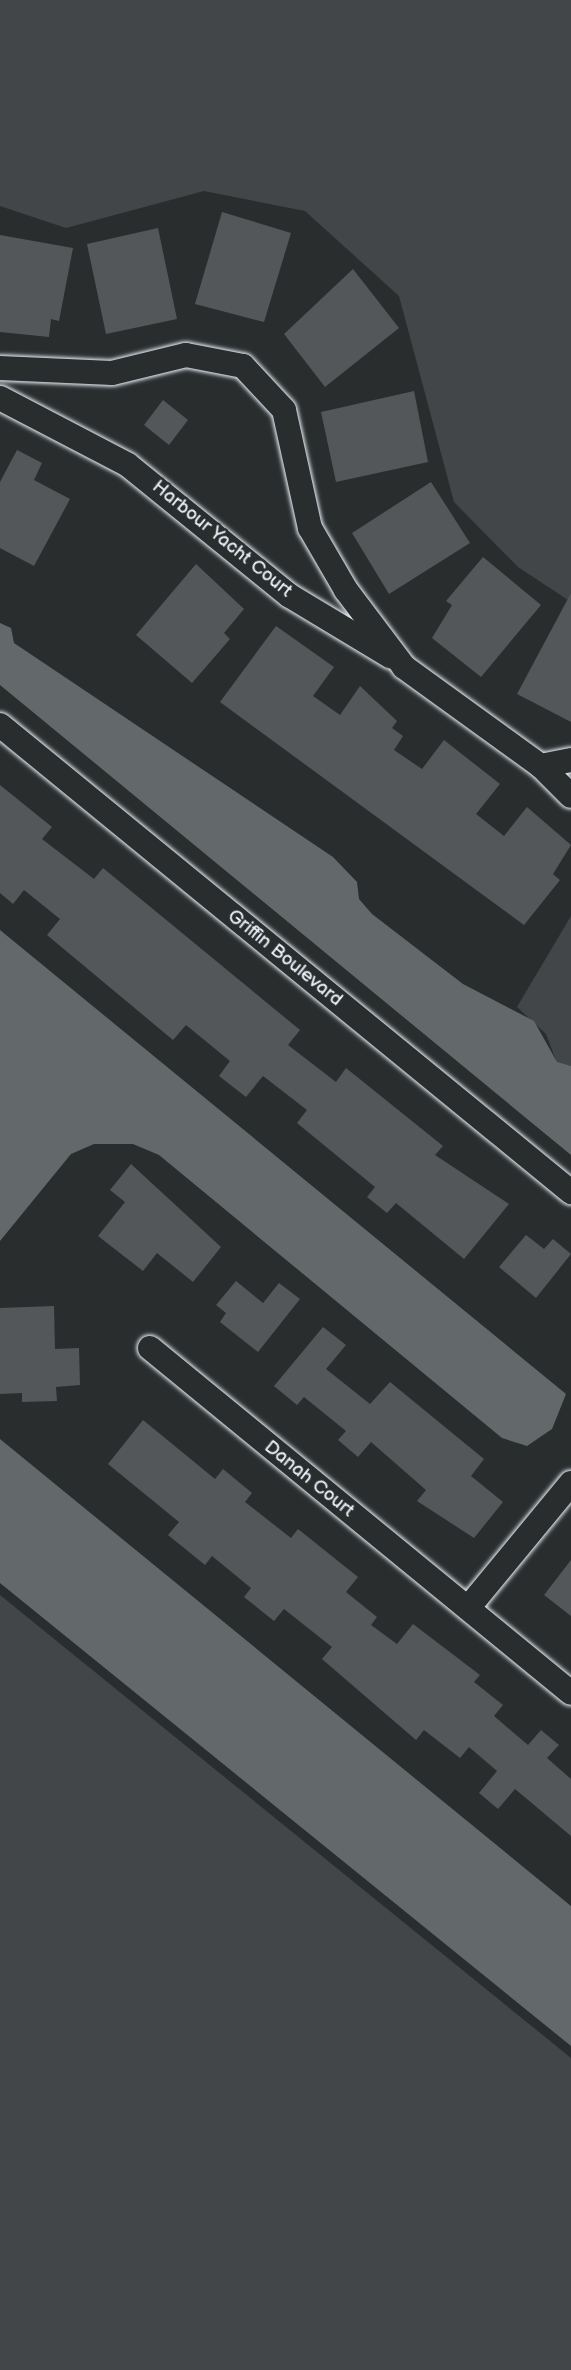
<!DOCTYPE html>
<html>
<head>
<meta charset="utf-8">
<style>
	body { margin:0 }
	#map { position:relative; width:571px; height:2370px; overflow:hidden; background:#2a2d2e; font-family:"Balsamiq Sans",sans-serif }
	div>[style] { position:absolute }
	.green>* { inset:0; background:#424648 }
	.water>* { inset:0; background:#63686b }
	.building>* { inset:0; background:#535759 }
	.roads { filter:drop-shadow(0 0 2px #e8f1f8) drop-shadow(0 0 2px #e8f1f8) }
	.street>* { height:24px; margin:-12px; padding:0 12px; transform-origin:12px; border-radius:12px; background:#2a2d2e }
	span { translate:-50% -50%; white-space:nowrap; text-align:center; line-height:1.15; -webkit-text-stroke:5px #2a2d2e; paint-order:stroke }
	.street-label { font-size:19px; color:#e8f1f8 }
</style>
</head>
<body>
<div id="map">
	<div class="green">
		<i style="clip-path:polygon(0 0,571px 0,571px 602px,518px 567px,454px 502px,399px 296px,305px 211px,204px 191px,66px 228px,0 206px)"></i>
		<i style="clip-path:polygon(571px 916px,571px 1066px,557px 1063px,546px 1034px,517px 1007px)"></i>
		<i style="clip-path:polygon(0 1595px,571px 2058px,571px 2370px,0 2370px)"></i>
	</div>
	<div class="water">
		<i style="clip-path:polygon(0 623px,11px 628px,14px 643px,333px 857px,357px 882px,359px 899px,372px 914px,463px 984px,534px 1021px,557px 1062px,571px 1066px,571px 1155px,0 685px)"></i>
		<i style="clip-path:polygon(0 930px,566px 1394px,552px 1429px,527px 1446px,502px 1438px,159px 1155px,133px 1144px,94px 1144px,71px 1154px,0 1241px)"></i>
		<i style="clip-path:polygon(0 1439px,571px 1906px,571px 2046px,0 1583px)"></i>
	</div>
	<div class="building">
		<i style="clip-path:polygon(222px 212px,291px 233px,264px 322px,195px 304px)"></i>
		<i style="clip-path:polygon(158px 228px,177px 319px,106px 334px,87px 244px)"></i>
		<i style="clip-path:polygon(0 235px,73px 248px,59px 321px,51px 319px,49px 337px,0 332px)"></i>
		<i style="clip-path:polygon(353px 269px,399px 328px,325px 387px,284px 334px)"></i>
		<i style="clip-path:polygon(414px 391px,428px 462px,336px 482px,321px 412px)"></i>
		<i style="clip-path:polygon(163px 400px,188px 420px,169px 445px,144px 425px)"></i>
		<i style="clip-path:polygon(17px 450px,42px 463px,34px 480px,70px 499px,34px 566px,0 548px,0 482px)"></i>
		<i style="clip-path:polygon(431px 482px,470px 543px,389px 594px,352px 533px)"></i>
		<i style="clip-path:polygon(483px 557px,541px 605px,481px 677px,432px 638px,452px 605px,446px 601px)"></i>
		<i style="clip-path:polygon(196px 564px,244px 609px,224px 633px,230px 639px,192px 683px,136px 635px)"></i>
		<i style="clip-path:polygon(571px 593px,571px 722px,517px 694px)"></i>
		<i style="clip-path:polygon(276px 626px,334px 667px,313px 696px,340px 715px,360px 686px,397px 721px,392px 728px,403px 736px,394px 750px,422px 769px,444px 740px,500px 784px,476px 814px,504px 836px,527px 807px,571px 845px,553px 874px,560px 880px,524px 925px,220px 702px)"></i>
		<i style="clip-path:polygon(0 785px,52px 827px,42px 839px,94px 879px,103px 868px,300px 1030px,288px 1045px,336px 1082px,346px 1068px,443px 1146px,435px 1155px,509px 1204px,464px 1259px,396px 1203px,387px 1213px,367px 1197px,375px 1187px,297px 1123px,307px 1110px,263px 1076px,246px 1097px,219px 1076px,230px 1061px,186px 1025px,173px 1040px,47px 935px,60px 919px,24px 890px,13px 904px,0 893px)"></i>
		<i style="clip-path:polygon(131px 1164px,221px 1247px,193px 1282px,157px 1253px,143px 1271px,98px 1236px,125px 1202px,110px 1190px)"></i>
		<i style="clip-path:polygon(526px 1235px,544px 1249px,553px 1239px,571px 1254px,536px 1298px,499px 1267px)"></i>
		<i style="clip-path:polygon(236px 1281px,263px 1303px,279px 1283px,300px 1299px,258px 1352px,220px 1322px,226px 1313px,216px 1305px)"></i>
		<i style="clip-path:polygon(54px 1306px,55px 1349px,79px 1348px,80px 1385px,56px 1387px,57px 1401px,22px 1402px,22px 1393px,0 1394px,0 1308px)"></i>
		<i style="clip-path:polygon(323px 1327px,346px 1345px,326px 1369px,370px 1404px,390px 1382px,484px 1459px,471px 1476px,503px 1502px,474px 1538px,417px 1501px,426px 1490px,371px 1442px,358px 1457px,338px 1440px,346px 1431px,304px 1397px,297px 1405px,274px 1386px)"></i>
		<i style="clip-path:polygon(143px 1420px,215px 1479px,223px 1469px,252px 1493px,245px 1502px,291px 1538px,298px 1529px,358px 1577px,346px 1592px,377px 1617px,371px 1625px,397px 1644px,413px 1624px,480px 1675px,474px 1682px,503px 1705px,494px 1716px,528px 1745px,541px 1730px,559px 1745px,547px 1758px,571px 1779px,571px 1836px,515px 1789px,498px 1809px,479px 1793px,497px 1771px,469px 1747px,460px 1758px,424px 1730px,416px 1740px,322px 1659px,332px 1647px,284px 1609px,274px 1621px,244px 1597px,251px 1588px,212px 1556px,205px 1565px,168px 1535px,179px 1522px,108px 1464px)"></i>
		<i style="clip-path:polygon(571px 1560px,571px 1616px,544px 1595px)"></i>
	</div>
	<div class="roads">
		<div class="street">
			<i style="left:0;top:368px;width:112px;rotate:2.6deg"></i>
			<i style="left:112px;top:373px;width:76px;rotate:-13.7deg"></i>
			<i style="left:186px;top:355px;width:58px;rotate:10.9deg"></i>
			<i style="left:243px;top:366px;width:60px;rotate:47deg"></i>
			<i style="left:284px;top:410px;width:121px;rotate:77.6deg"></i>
			<i style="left:310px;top:528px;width:72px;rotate:59.9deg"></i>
			<i style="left:346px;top:590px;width:96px;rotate:53deg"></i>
			<i style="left:404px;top:667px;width:169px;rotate:35.9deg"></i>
			<i style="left:0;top:398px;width:144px;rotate:27.6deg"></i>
			<i style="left:128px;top:465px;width:208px;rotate:39deg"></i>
			<i style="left:290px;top:596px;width:117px;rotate:31deg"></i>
			<i style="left:0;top:725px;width:738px;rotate:39.28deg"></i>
			<i style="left:571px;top:760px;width:31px;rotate:169deg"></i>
			<i style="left:541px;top:766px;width:42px;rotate:45deg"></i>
			<i style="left:150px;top:1348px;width:544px;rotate:39.33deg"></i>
			<i style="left:468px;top:1608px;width:162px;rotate:-50.5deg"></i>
		</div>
	</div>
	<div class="street-label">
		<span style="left:222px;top:539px;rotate:39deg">Harbour Yacht Court</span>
		<span style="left:285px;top:958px;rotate:39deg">Griffin Boulevard</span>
		<span style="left:309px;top:1479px;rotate:39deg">Danah Court</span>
	</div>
</div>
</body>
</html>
